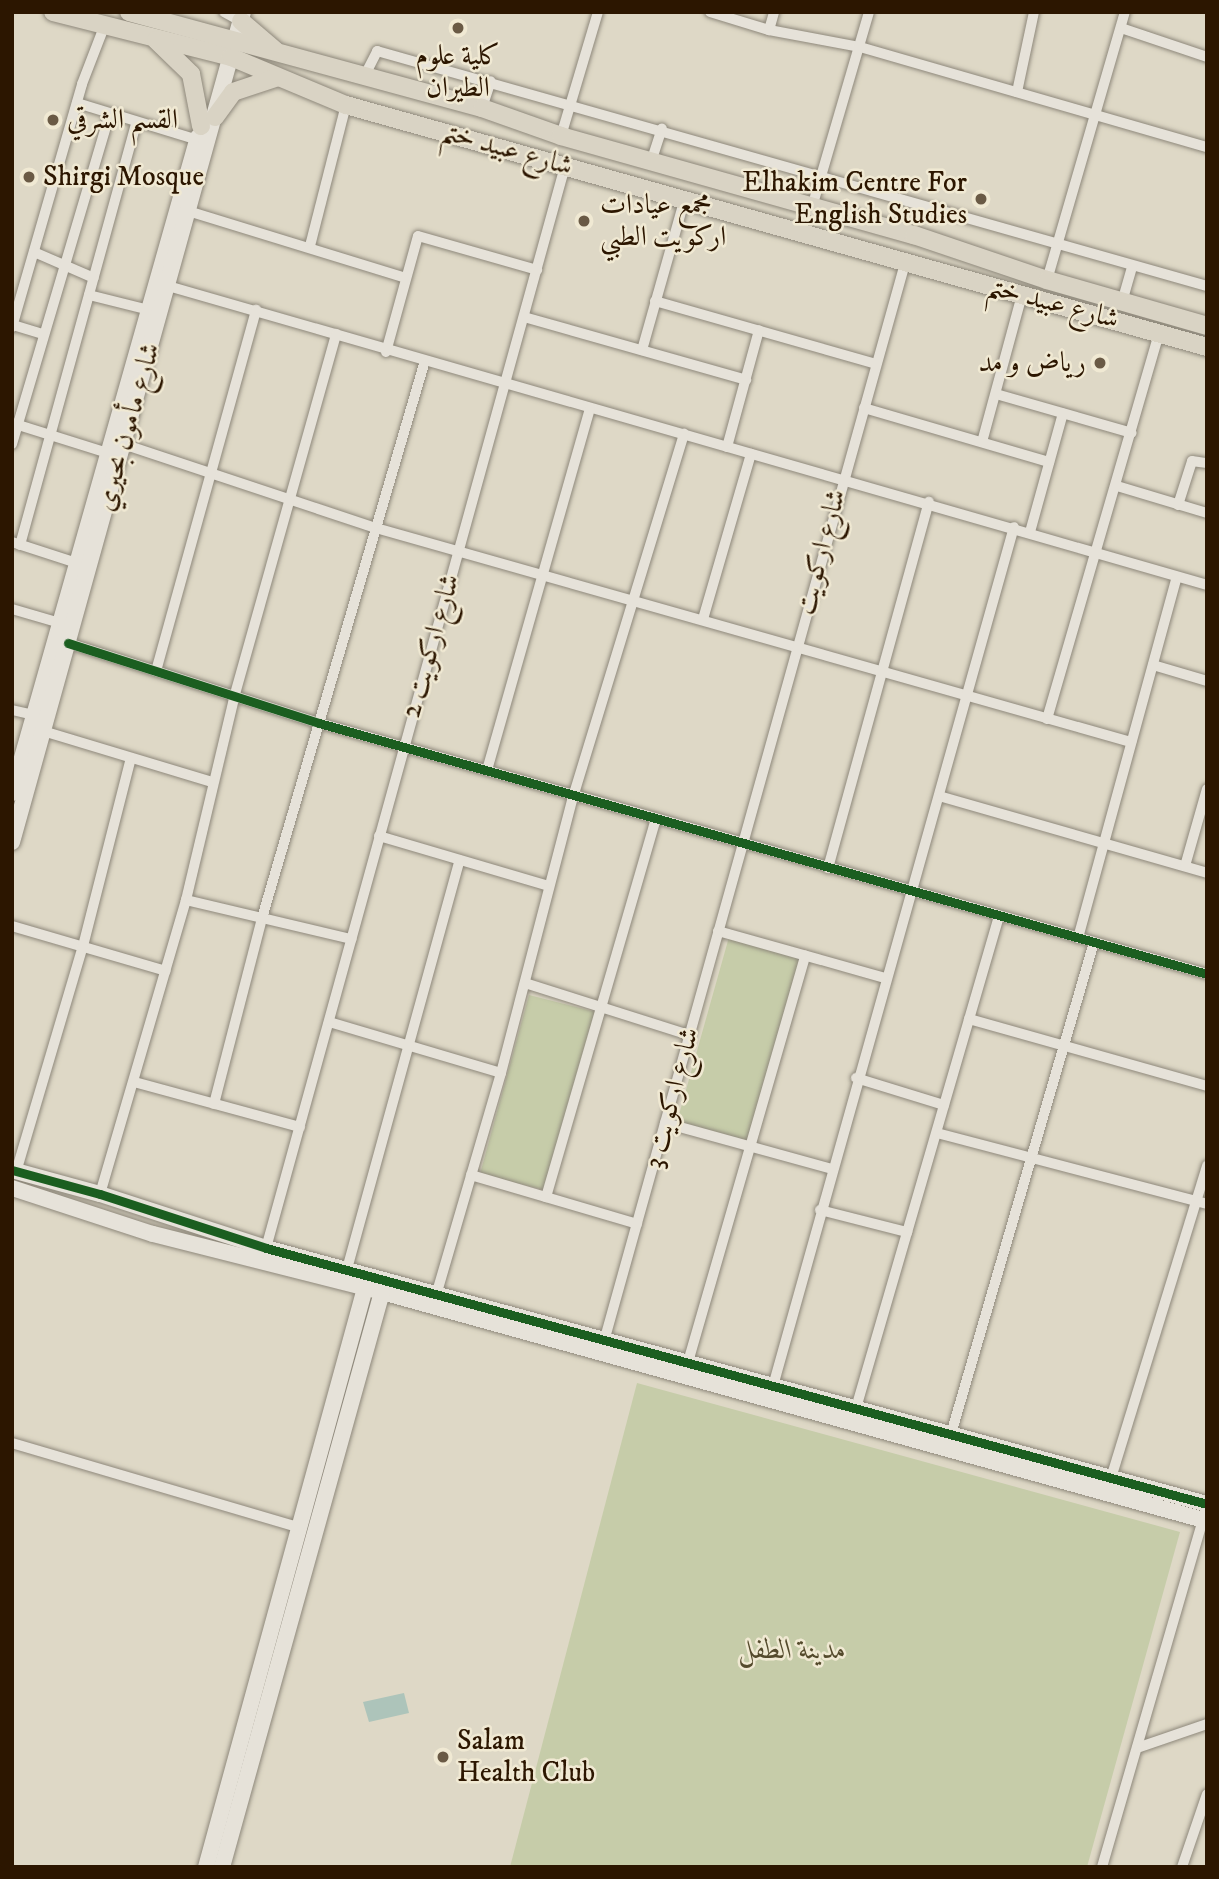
<!DOCTYPE html>
<html>
<head>
<meta charset="utf-8">
<style>
	body { margin:0 }
	#map { position:relative; width:1219px; height:1879px; overflow:hidden; background:#ded8c6; font-family:"IM FELL DW Pica",Amiri,serif }
	div>[style] { position:absolute }
	.green>* { inset:0; background:#c6cca9 }
	.water>* { inset:0; background:#adc4ba }
	.roads { filter:drop-shadow(0 0 2px #8e887b) drop-shadow(0 0 2px #8e887b) }
	.street>* { height:10px; margin:-5px; padding:0 5px; transform-origin:5px; border-radius:5px; background:#e6e2d9 }
	.secondary>* { height:16px; margin:-8px; padding:0 8px; transform-origin:8px; border-radius:8px; background:#e6e2d9 }
	.primary>* { height:18px; margin:-9px; padding:0 9px; transform-origin:9px; border-radius:9px; background:#d9d3c4 }
	.cycleway>* { height:9px; margin:-4.5px; padding:0 4.5px; transform-origin:4.5px; border-radius:4.5px; background:#1b5e20 }
	.dots>* { width:19px; height:19px; translate:-50% -50%; box-sizing:border-box; border:4px solid #f0e9d3; border-radius:50% }
	span { translate:-50% -50%; white-space:nowrap; text-align:center; line-height:1.15; -webkit-text-stroke:5px #f0e9d3; paint-order:stroke }
	.poi-label { font-size:28px; color:#2c1600 }
	.left { translate:0 -50%; text-align:left }
	.right { translate:-100% -50%; text-align:right }
	.street-label { font-size:28px; color:#2c1600 }
	.park-label { font-size:28px; color:#544a2c; font-style:italic }
	.frame { position:absolute; inset:0; border:14px solid #2c1600; pointer-events:none }
</style>
</head>
<body>
<div id="map">
	<div class="green">
		<i style="clip-path:polygon(729px 937px,801px 958px,749px 1141px,677px 1122px)"></i>
		<i style="clip-path:polygon(529px 995px,596px 1012px,545px 1190px,480px 1174px)"></i>
		<i style="clip-path:polygon(637px 1383px,1180px 1532px,1087px 1867px,510px 1867px)"></i>
	</div>
	<div class="water">
		<i style="clip-path:polygon(404px 1693px,409px 1713px,369px 1722px,363px 1702px)"></i>
	</div>
	<div class="roads">
		<div class="street">
			<i style="left:224px;top:12px;width:13px;rotate:29deg"></i>
			<i style="left:710px;top:12px;width:62px;rotate:17deg"></i>
			<i style="left:769px;top:30px;width:93px;rotate:10.6deg"></i>
			<i style="left:860px;top:47px;width:361px;rotate:16.1deg"></i>
			<i style="left:1121px;top:28px;width:91px;rotate:18.6deg"></i>
			<i style="left:769px;top:30px;width:19px;rotate:-74deg"></i>
			<i style="left:365px;top:75px;width:27px;rotate:-63deg"></i>
			<i style="left:377px;top:51px;width:863px;rotate:15.81deg"></i>
			<i style="left:1017px;top:92px;width:82px;rotate:-78deg"></i>
			<i style="left:77px;top:103px;width:130px;rotate:17deg"></i>
			<i style="left:482px;top:108px;width:28px;rotate:-72deg"></i>
			<i style="left:561px;top:136px;width:129px;rotate:-73.4deg"></i>
			<i style="left:652px;top:159px;width:32px;rotate:-72deg"></i>
			<i style="left:812px;top:207px;width:203px;rotate:-73.7deg"></i>
			<i style="left:188px;top:211px;width:228px;rotate:17.1deg"></i>
			<i style="left:310px;top:246px;width:146px;rotate:-75.7deg"></i>
			<i style="left:34px;top:252px;width:65px;rotate:23.4deg"></i>
			<i style="left:1047px;top:280px;width:279px;rotate:-73.8deg"></i>
			<i style="left:168px;top:286px;width:1081px;rotate:16.05deg"></i>
			<i style="left:89px;top:295px;width:62px;rotate:14deg"></i>
			<i style="left:655px;top:301px;width:230px;rotate:15.9deg"></i>
			<i style="left:1122px;top:302px;width:37px;rotate:-74deg"></i>
			<i style="left:524px;top:317px;width:231px;rotate:15.8deg"></i>
			<i style="left:13px;top:325px;width:31px;rotate:17deg"></i>
			<i style="left:12px;top:327px;width:253px;rotate:-73.9deg"></i>
			<i style="left:82px;top:84px;width:61px;rotate:-68.9deg"></i>
			<i style="left:642px;top:350px;width:158px;rotate:-74.2deg"></i>
			<i style="left:386px;top:352px;width:120px;rotate:-74.6deg"></i>
			<i style="left:418px;top:236px;width:124px;rotate:15.9deg"></i>
			<i style="left:996px;top:394px;width:141px;rotate:16deg"></i>
			<i style="left:864px;top:408px;width:193px;rotate:16.3deg"></i>
			<i style="left:12px;top:423px;width:101px;rotate:17.4deg"></i>
			<i style="left:982px;top:442px;width:152px;rotate:-74.8deg"></i>
			<i style="left:12px;top:444px;width:344px;rotate:-73.5deg"></i>
			<i style="left:123px;top:444px;width:267px;rotate:18.4deg"></i>
			<i style="left:376px;top:528px;width:785px;rotate:15.83deg"></i>
			<i style="left:727px;top:447px;width:121px;rotate:-74.7deg"></i>
			<i style="left:1117px;top:486px;width:94px;rotate:16.7deg"></i>
			<i style="left:1178px;top:505px;width:46px;rotate:-72.3deg"></i>
			<i style="left:1192px;top:461px;width:15px;rotate:8deg"></i>
			<i style="left:1030px;top:532px;width:123px;rotate:-74.5deg"></i>
			<i style="left:12px;top:542px;width:68px;rotate:17.9deg"></i>
			<i style="left:20px;top:545px;width:438px;rotate:-74.6deg"></i>
			<i style="left:12px;top:609px;width:50px;rotate:16.3deg"></i>
			<i style="left:703px;top:619px;width:172px;rotate:-73.8deg"></i>
			<i style="left:68px;top:643px;width:263px;rotate:17.7deg"></i>
			<i style="left:319px;top:723px;width:923px;rotate:15.78deg"></i>
			<i style="left:1153px;top:665px;width:56px;rotate:16.5deg"></i>
			<i style="left:156px;top:671px;width:375px;rotate:-74.5deg"></i>
			<i style="left:12px;top:710px;width:23px;rotate:13deg"></i>
			<i style="left:1047px;top:719px;width:402px;rotate:-73.8deg"></i>
			<i style="left:43px;top:731px;width:177px;rotate:16.8deg"></i>
			<i style="left:487px;top:770px;width:376px;rotate:-74.1deg"></i>
			<i style="left:939px;top:796px;width:279px;rotate:16deg"></i>
			<i style="left:379px;top:836px;width:177px;rotate:16.4deg"></i>
			<i style="left:1185px;top:866px;width:80px;rotate:-74.1deg"></i>
			<i style="left:828px;top:868px;width:380px;rotate:-74.6deg"></i>
			<i style="left:186px;top:900px;width:170px;rotate:13.3deg"></i>
			<i style="left:12px;top:926px;width:160px;rotate:16.3deg"></i>
			<i style="left:718px;top:931px;width:173px;rotate:15.7deg"></i>
			<i style="left:1078px;top:938px;width:374px;rotate:-74.7deg"></i>
			<i style="left:525px;top:983px;width:172px;rotate:17.6deg"></i>
			<i style="left:969px;top:1019px;width:247px;rotate:15.7deg"></i>
			<i style="left:329px;top:1022px;width:179px;rotate:16.5deg"></i>
			<i style="left:856px;top:1078px;width:92px;rotate:17.1deg"></i>
			<i style="left:134px;top:1082px;width:172px;rotate:15.2deg"></i>
			<i style="left:214px;top:1104px;width:192px;rotate:-75.5deg"></i>
			<i style="left:262px;top:918px;width:577px;rotate:-73.7deg"></i>
			<i style="left:665px;top:1123px;width:173px;rotate:15.4deg"></i>
			<i style="left:937px;top:1133px;width:279px;rotate:14.7deg"></i>
			<i style="left:16px;top:1172px;width:236px;rotate:-73.5deg"></i>
			<i style="left:83px;top:946px;width:194px;rotate:-75.7deg"></i>
			<i style="left:471px;top:1175px;width:173px;rotate:16.4deg"></i>
			<i style="left:100px;top:1194px;width:306px;rotate:-73.7deg"></i>
			<i style="left:186px;top:900px;width:212px;rotate:-76.6deg"></i>
			<i style="left:235px;top:694px;width:374px;rotate:-74.3deg"></i>
			<i style="left:546px;top:1197px;width:394px;rotate:-73.8deg"></i>
			<i style="left:820px;top:1210px;width:90px;rotate:14.2deg"></i>
			<i style="left:266px;top:1248px;width:1123px;rotate:-74.55deg"></i>
			<i style="left:347px;top:1269px;width:424px;rotate:-74.6deg"></i>
			<i style="left:437px;top:1292px;width:228px;rotate:-73.7deg"></i>
			<i style="left:501px;top:1073px;width:285px;rotate:-75.4deg"></i>
			<i style="left:573px;top:797px;width:380px;rotate:-73deg"></i>
			<i style="left:603px;top:1345px;width:1123px;rotate:-74.4deg"></i>
			<i style="left:688px;top:1362px;width:423px;rotate:-73.9deg"></i>
			<i style="left:773px;top:1386px;width:892px;rotate:-74.33deg"></i>
			<i style="left:856px;top:1408px;width:512px;rotate:-73.79deg"></i>
			<i style="left:951px;top:1434px;width:512px;rotate:-73.79deg"></i>
			<i style="left:12px;top:1443px;width:301px;rotate:16.4deg"></i>
			<i style="left:1111px;top:1478px;width:327px;rotate:-72.9deg"></i>
			<i style="left:1137px;top:1748px;width:74px;rotate:-18.9deg"></i>
			<i style="left:1102px;top:1867px;width:366px;rotate:-73.8deg"></i>
			<i style="left:1182px;top:1867px;width:77px;rotate:-71.1deg"></i>
		</div>
		<div class="secondary">
			<i style="left:12px;top:793px;width:682px;rotate:-74.17deg"></i>
			<i style="left:12px;top:842px;width:862px;rotate:-74.45deg"></i>
			<i style="left:12px;top:1170px;width:91px;rotate:15.3deg"></i>
			<i style="left:100px;top:1194px;width:175px;rotate:18deg"></i>
			<i style="left:266px;top:1248px;width:975px;rotate:15.22deg"></i>
			<i style="left:12px;top:1188px;width:148px;rotate:18.1deg"></i>
			<i style="left:153px;top:1234px;width:236px;rotate:14.2deg"></i>
			<i style="left:382px;top:1292px;width:856px;rotate:15.51deg"></i>
			<i style="left:206px;top:1867px;width:600px;rotate:-74.64deg"></i>
			<i style="left:222px;top:1867px;width:597px;rotate:-74.45deg"></i>
		</div>
		<div class="primary">
			<i style="left:53px;top:12px;width:184px;rotate:14.2deg"></i>
			<i style="left:231px;top:57px;width:125px;rotate:22.7deg"></i>
			<i style="left:346px;top:105px;width:894px;rotate:15.7deg"></i>
			<i style="left:129px;top:12px;width:366px;rotate:15.2deg"></i>
			<i style="left:482px;top:108px;width:84px;rotate:19.5deg"></i>
			<i style="left:561px;top:136px;width:367px;rotate:15.7deg"></i>
			<i style="left:914px;top:235px;width:140px;rotate:18.7deg"></i>
			<i style="left:1047px;top:280px;width:166px;rotate:16deg"></i>
			<i style="left:241px;top:21px;width:45px;rotate:40.5deg"></i>
			<i style="left:156px;top:40px;width:49px;rotate:44.2deg"></i>
			<i style="left:191px;top:74px;width:53px;rotate:79.1deg"></i>
			<i style="left:215px;top:117px;width:31px;rotate:-54deg"></i>
			<i style="left:233px;top:92px;width:47px;rotate:-18.4deg"></i>
		</div>
	</div>
	<div class="cycleway">
		<i style="left:68px;top:643px;width:263px;rotate:17.7deg"></i>
		<i style="left:319px;top:723px;width:923px;rotate:15.78deg"></i>
		<i style="left:12px;top:1170px;width:91px;rotate:15.3deg"></i>
		<i style="left:100px;top:1194px;width:175px;rotate:18deg"></i>
		<i style="left:266px;top:1248px;width:975px;rotate:15.22deg"></i>
	</div>
	<div class="dots">
		<i style="left:458px;top:28px;background:#6a5a45"></i>
		<i style="left:53px;top:120px;background:#6a5a45"></i>
		<i style="left:29px;top:177px;background:#6a5a45"></i>
		<i style="left:981px;top:199px;background:#6a5a45"></i>
		<i style="left:584px;top:221px;background:#6a5a45"></i>
		<i style="left:1100px;top:363px;background:#6a5a45"></i>
		<i style="left:443px;top:1757px;background:#6a5a45"></i>
	</div>
	<div class="poi-label">
		<span style="left:458px;top:72px">كلية علوم<br>الطيران</span>
		<span class="left" style="left:67px;top:120px">القسم الشرقي</span>
		<span class="left" style="left:43px;top:177px">Shirgi Mosque</span>
		<span class="right" style="left:967px;top:199px">Elhakim Centre For<br>English Studies</span>
		<span class="left" style="left:600px;top:221px">مجمع عيادات<br>اركويت الطبي</span>
		<span class="right" style="left:1086px;top:363px">رياض و مد</span>
		<span class="left" style="left:457px;top:1757px">Salam<br>Health Club</span>
	</div>
	<div class="street-label">
		<span style="left:507px;top:149px;rotate:16deg">شارع عبيد ختم</span>
		<span style="left:1053px;top:303px;rotate:15deg">شارع عبيد ختم</span>
		<span style="left:128px;top:427px;rotate:-74deg">شارع مأمون بحيري</span>
		<span style="left:821px;top:552px;rotate:-75deg">شارع اركويت</span>
		<span style="left:431px;top:646px;rotate:-74deg">شارع اركويت 2</span>
		<span style="left:672px;top:1098px;rotate:-75deg">شارع اركويت 3</span>
	</div>
	<div class="park-label">
		<span style="left:792px;top:1650px">مدينة الطفل</span>
	</div>
	<div class="frame"></div>
</div>
</body>
</html>
